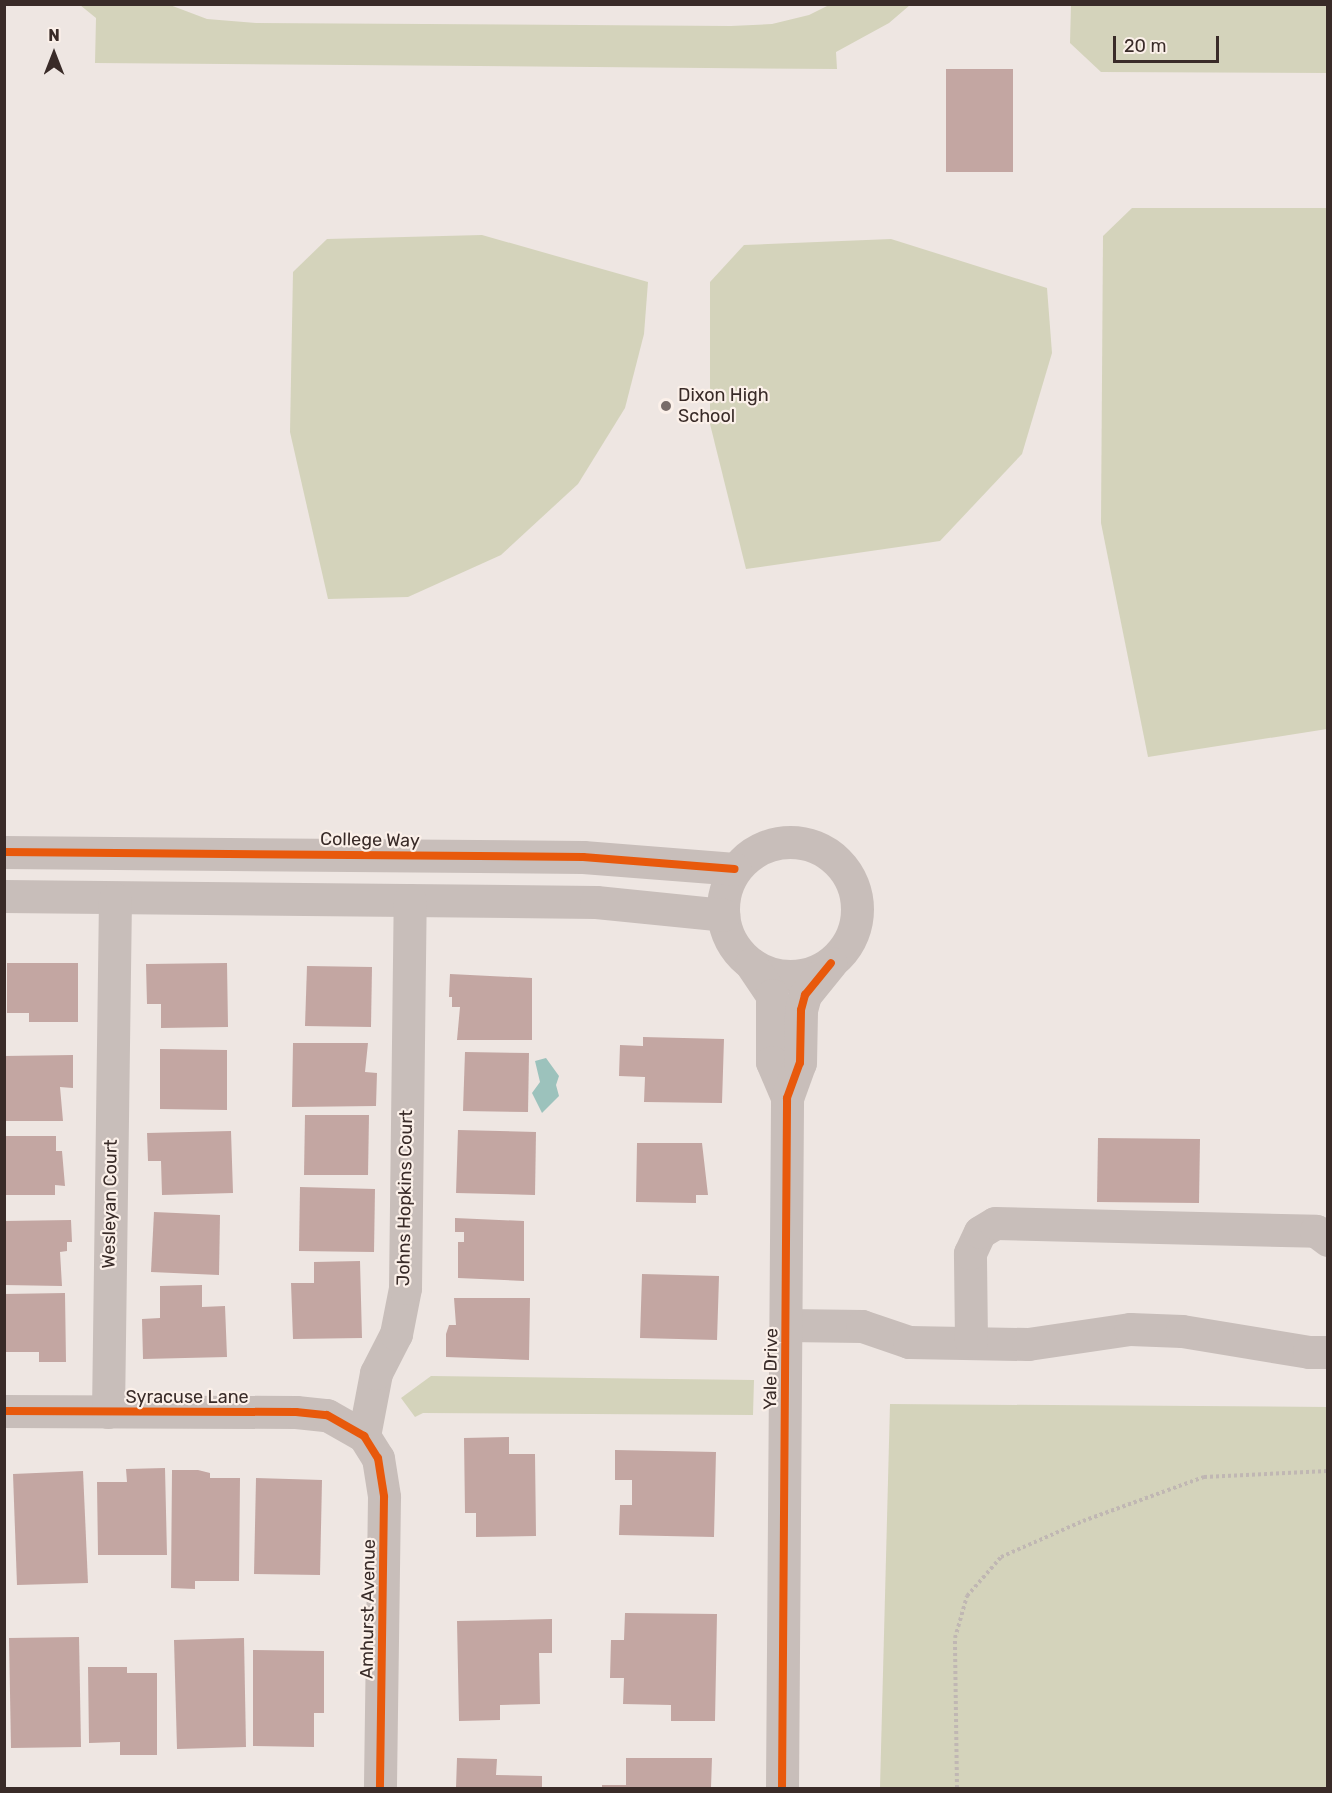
<!DOCTYPE html>
<html>
<head>
<meta charset="utf-8">
<style>
	body { margin:0 }
	#map { position:relative; width:1332px; height:1793px; overflow:hidden; background:#eee6e2; font-family:Rubik,sans-serif }
	div>[style] { position:absolute }
	.green>* { inset:0; background:#d4d3bb }
	.water>* { inset:0; background:#9cc2bc }
	.building>* { inset:0; background:#c3a6a2 }
	.path>* { height:4px; margin-top:-2px; transform-origin:0; background:repeating-linear-gradient(90deg,#c0b7b3 0 3px,transparent 0 6px) }
	.minor>* { height:33px; margin:-16.5px; padding:0 16.5px; transform-origin:16.5px; border-radius:16.5px; background:#c8beba }
	.minor>.ring { margin:-16.5px; padding:0; box-sizing:content-box; background:none; border:33px solid #c8beba; border-radius:50% }
	.cycleway>* { height:8px; margin:-4px; padding:0 4px; transform-origin:4px; border-radius:4px; background:#e8590c }
	.dots>* { width:16px; height:16px; translate:-50% -50%; box-sizing:border-box; border:3px solid #fbf0e9; border-radius:50% }
	span { translate:-50% -50%; white-space:nowrap; text-align:center; line-height:1.15; -webkit-text-stroke:4.5px #fbf0e9; paint-order:stroke }
	.poi-label { font-size:18px; color:#392b28 }
	.left { translate:0 -50%; text-align:left }
	.street-label { font-size:18px; color:#392b28 }
	.frame { position:absolute; inset:0; border:6px solid #392b28; pointer-events:none }
	.north { position:absolute; left:24px; top:24px; width:60px; height:60px; -webkit-text-stroke:4px #fbf0e9; paint-order:stroke; rotate:0deg; font-size:16px; font-weight:700; line-height:24px; text-align:center; color:#392b28 }
	.north::after { content:''; display:block; margin:auto; width:21px; height:27px; background:#392b28; clip-path:polygon(50% 0,100% 100%,50% 72%,0 100%) }
	.scale { position:absolute; left:1113px; top:36px; width:106px; height:27px; box-sizing:border-box; border:3px solid #392b28; border-top:0; padding-left:8px; font-size:18px; line-height:21px; white-space:nowrap; color:#392b28; -webkit-text-stroke:4px #fbf0e9; paint-order:stroke }
</style>
</head>
<body>
<div id="map">
	<div class="green">
		<i style="clip-path:polygon(80px 5px,170px 5px,207px 19px,256px 23px,731px 26px,772px 24px,809px 15px,829px 5px,910px 5px,889px 23px,836px 52px,837px 69px,95px 63px,96px 18px)"></i>
		<i style="clip-path:polygon(1071px 5px,1327px 5px,1327px 73px,1101px 72px,1070px 43px)"></i>
		<i style="clip-path:polygon(1132px 208px,1327px 208px,1327px 729px,1148px 757px,1101px 523px,1103px 236px)"></i>
		<i style="clip-path:polygon(482px 235px,648px 282px,644px 334px,625px 408px,578px 484px,501px 555px,408px 597px,328px 599px,290px 432px,293px 272px,327px 239px)"></i>
		<i style="clip-path:polygon(891px 239px,1047px 288px,1052px 353px,1022px 454px,940px 541px,746px 569px,710px 424px,710px 282px,744px 245px)"></i>
		<i style="clip-path:polygon(431px 1376px,754px 1380px,753px 1415px,423px 1413px,415px 1417px,401px 1398px)"></i>
		<i style="clip-path:polygon(890px 1404px,1327px 1407px,1327px 1788px,880px 1788px)"></i>
	</div>
	<div class="water">
		<i style="clip-path:polygon(546px 1058px,559px 1076px,556px 1085px,559px 1096px,542px 1113px,532px 1093px,540px 1082px,535px 1061px)"></i>
	</div>
	<div class="building">
		<i style="clip-path:polygon(946px 69px,1013px 69px,1013px 172px,946px 172px)"></i>
		<i style="clip-path:polygon(7px 963px,78px 963px,78px 1022px,29px 1022px,29px 1013px,7px 1013px)"></i>
		<i style="clip-path:polygon(227px 963px,228px 1027px,161px 1028px,161px 1004px,147px 1004px,146px 964px)"></i>
		<i style="clip-path:polygon(307px 966px,372px 967px,371px 1027px,305px 1026px)"></i>
		<i style="clip-path:polygon(450px 974px,532px 978px,532px 1040px,457px 1040px,460px 1007px,452px 1007px,452px 997px,449px 997px)"></i>
		<i style="clip-path:polygon(643px 1037px,724px 1039px,722px 1103px,644px 1102px,645px 1077px,619px 1076px,620px 1045px,643px 1046px)"></i>
		<i style="clip-path:polygon(293px 1043px,368px 1043px,365px 1072px,377px 1073px,376px 1106px,292px 1107px)"></i>
		<i style="clip-path:polygon(160px 1049px,227px 1050px,227px 1110px,160px 1109px)"></i>
		<i style="clip-path:polygon(465px 1052px,529px 1053px,528px 1112px,463px 1111px)"></i>
		<i style="clip-path:polygon(73px 1055px,73px 1088px,60px 1087px,63px 1121px,4px 1121px,4px 1056px)"></i>
		<i style="clip-path:polygon(305px 1115px,369px 1115px,368px 1175px,304px 1175px)"></i>
		<i style="clip-path:polygon(458px 1130px,536px 1132px,535px 1195px,456px 1193px)"></i>
		<i style="clip-path:polygon(231px 1131px,233px 1193px,162px 1195px,161px 1161px,148px 1161px,147px 1133px)"></i>
		<i style="clip-path:polygon(4px 1136px,56px 1136px,56px 1151px,62px 1151px,65px 1186px,55px 1185px,55px 1195px,4px 1195px)"></i>
		<i style="clip-path:polygon(1098px 1138px,1200px 1139px,1199px 1203px,1097px 1202px)"></i>
		<i style="clip-path:polygon(637px 1143px,702px 1143px,708px 1195px,696px 1195px,696px 1203px,636px 1202px)"></i>
		<i style="clip-path:polygon(300px 1187px,375px 1189px,374px 1252px,299px 1251px)"></i>
		<i style="clip-path:polygon(154px 1212px,220px 1215px,219px 1275px,151px 1272px)"></i>
		<i style="clip-path:polygon(455px 1218px,524px 1221px,524px 1281px,458px 1278px,458px 1242px,464px 1242px,464px 1232px,455px 1232px)"></i>
		<i style="clip-path:polygon(71px 1220px,72px 1242px,67px 1242px,67px 1251px,60px 1252px,62px 1286px,4px 1285px,4px 1221px)"></i>
		<i style="clip-path:polygon(360px 1261px,362px 1338px,293px 1339px,291px 1283px,314px 1283px,314px 1262px)"></i>
		<i style="clip-path:polygon(642px 1274px,719px 1276px,717px 1340px,640px 1338px)"></i>
		<i style="clip-path:polygon(202px 1285px,202px 1307px,225px 1306px,227px 1357px,143px 1359px,142px 1319px,160px 1318px,160px 1286px)"></i>
		<i style="clip-path:polygon(65px 1293px,66px 1362px,39px 1362px,39px 1352px,4px 1352px,4px 1294px)"></i>
		<i style="clip-path:polygon(454px 1298px,530px 1298px,529px 1360px,446px 1357px,446px 1334px,449px 1325px,456px 1325px)"></i>
		<i style="clip-path:polygon(509px 1437px,509px 1454px,535px 1454px,536px 1536px,476px 1537px,476px 1513px,465px 1513px,464px 1438px)"></i>
		<i style="clip-path:polygon(615px 1450px,716px 1452px,714px 1537px,619px 1535px,620px 1505px,632px 1505px,632px 1480px,615px 1480px)"></i>
		<i style="clip-path:polygon(165px 1468px,167px 1555px,98px 1555px,97px 1482px,127px 1482px,126px 1469px)"></i>
		<i style="clip-path:polygon(172px 1470px,198px 1470px,210px 1473px,210px 1478px,240px 1478px,239px 1581px,195px 1581px,195px 1589px,171px 1588px)"></i>
		<i style="clip-path:polygon(83px 1471px,88px 1583px,17px 1585px,13px 1474px)"></i>
		<i style="clip-path:polygon(256px 1478px,322px 1480px,320px 1575px,254px 1574px)"></i>
		<i style="clip-path:polygon(625px 1613px,717px 1614px,715px 1721px,671px 1721px,671px 1705px,623px 1704px,624px 1678px,610px 1678px,611px 1640px,624px 1640px)"></i>
		<i style="clip-path:polygon(552px 1619px,552px 1653px,539px 1653px,540px 1704px,500px 1705px,500px 1720px,459px 1721px,457px 1621px)"></i>
		<i style="clip-path:polygon(79px 1637px,81px 1747px,11px 1748px,9px 1638px)"></i>
		<i style="clip-path:polygon(244px 1638px,246px 1747px,177px 1749px,174px 1640px)"></i>
		<i style="clip-path:polygon(253px 1650px,324px 1651px,324px 1713px,314px 1713px,314px 1747px,253px 1746px)"></i>
		<i style="clip-path:polygon(88px 1667px,127px 1667px,127px 1673px,157px 1673px,157px 1755px,120px 1755px,120px 1742px,89px 1743px)"></i>
		<i style="clip-path:polygon(457px 1758px,497px 1759px,496px 1775px,542px 1776px,542px 1788px,456px 1788px)"></i>
		<i style="clip-path:polygon(626px 1758px,712px 1758px,711px 1788px,602px 1788px,602px 1785px,626px 1785px)"></i>
	</div>
	<div class="path">
		<i style="left:957px;top:1788px;width:150px;rotate:-90.8deg"></i>
		<i style="left:955px;top:1638px;width:44px;rotate:-74.1deg"></i>
		<i style="left:967px;top:1596px;width:52px;rotate:-48.9deg"></i>
		<i style="left:1001px;top:1557px;width:90px;rotate:-23.7deg"></i>
		<i style="left:1083px;top:1521px;width:129px;rotate:-20deg"></i>
		<i style="left:1204px;top:1477px;width:124px;rotate:-2.8deg"></i>
	</div>
	<div class="minor">
		<i class="ring" style="left:723px;top:842px;width:101px;height:101px"></i>
		<i style="left:4px;top:852px;width:579px;rotate:0.49deg"></i>
		<i style="left:583px;top:857px;width:152px;rotate:4.5deg"></i>
		<i style="left:4px;top:896px;width:592px;rotate:0.58deg"></i>
		<i style="left:596px;top:902px;width:128px;rotate:5.8deg"></i>
		<i style="left:751px;top:964px;width:37px;rotate:56deg"></i>
		<i style="left:772px;top:995px;width:67px;rotate:90deg"></i>
		<i style="left:772px;top:1062px;width:39px;rotate:67deg"></i>
		<i style="left:786px;top:1325px;width:76px;rotate:0.8deg"></i>
		<i style="left:862px;top:1326px;width:50px;rotate:18.8deg"></i>
		<i style="left:909px;top:1342px;width:119px;rotate:1deg"></i>
		<i style="left:1028px;top:1344px;width:103px;rotate:-8.4deg"></i>
		<i style="left:1130px;top:1329px;width:52px;rotate:2.2deg"></i>
		<i style="left:1182px;top:1331px;width:129px;rotate:9.4deg"></i>
		<i style="left:1309px;top:1352px;width:19px"></i>
		<i style="left:971px;top:1341px;width:88px;rotate:-90.7deg"></i>
		<i style="left:970px;top:1253px;width:23px;rotate:-65deg"></i>
		<i style="left:980px;top:1232px;width:17px;rotate:-31deg"></i>
		<i style="left:995px;top:1223px;width:321px;rotate:1.4deg"></i>
		<i style="left:1316px;top:1231px;width:15px;rotate:37deg"></i>
		<i style="left:4px;top:1411px;width:292px;rotate:0.2deg"></i>
		<i style="left:296px;top:1412px;width:31px;rotate:6deg"></i>
		<i style="left:327px;top:1415px;width:43px;rotate:29.6deg"></i>
		<i style="left:364px;top:1436px;width:26px;rotate:58deg"></i>
		<i style="left:378px;top:1458px;width:39px;rotate:81deg"></i>
		<i style="left:384px;top:1497px;width:291px;rotate:90.8deg"></i>
		<i style="left:108px;top:1412px;width:513px;rotate:-89.22deg"></i>
		<i style="left:364px;top:1436px;width:64px;rotate:-79.2deg"></i>
		<i style="left:376px;top:1373px;width:44px;rotate:-62.9deg"></i>
		<i style="left:396px;top:1334px;width:47px;rotate:-78.9deg"></i>
		<i style="left:405px;top:1288px;width:388px;rotate:-89.3deg"></i>
		<i style="left:782px;top:1788px;width:690px;rotate:-89.58deg"></i>
		<i style="left:787px;top:1098px;width:37px;rotate:-70deg"></i>
		<i style="left:800px;top:1063px;width:53px;rotate:-88.9deg"></i>
		<i style="left:801px;top:1010px;width:16px;rotate:-75deg"></i>
		<i style="left:805px;top:995px;width:41px;rotate:-50.9deg"></i>
	</div>
	<div class="cycleway">
		<i style="left:4px;top:852px;width:579px;rotate:0.49deg"></i>
		<i style="left:583px;top:857px;width:152px;rotate:4.5deg"></i>
		<i style="left:4px;top:1411px;width:292px;rotate:0.2deg"></i>
		<i style="left:296px;top:1412px;width:31px;rotate:6deg"></i>
		<i style="left:327px;top:1415px;width:43px;rotate:29.6deg"></i>
		<i style="left:364px;top:1436px;width:26px;rotate:58deg"></i>
		<i style="left:378px;top:1458px;width:39px;rotate:81deg"></i>
		<i style="left:384px;top:1497px;width:291px;rotate:90.8deg"></i>
		<i style="left:782px;top:1788px;width:690px;rotate:-89.58deg"></i>
		<i style="left:787px;top:1098px;width:37px;rotate:-70deg"></i>
		<i style="left:800px;top:1063px;width:53px;rotate:-88.9deg"></i>
		<i style="left:801px;top:1010px;width:16px;rotate:-75deg"></i>
		<i style="left:805px;top:995px;width:41px;rotate:-50.9deg"></i>
	</div>
	<div class="dots">
		<i style="left:666px;top:406px;background:#786c69"></i>
	</div>
	<div class="poi-label">
		<span class="left" style="left:678px;top:406px">Dixon High<br>School</span>
	</div>
	<div class="street-label">
		<span style="left:370px;top:840px;rotate:1deg">College Way</span>
		<span style="left:405px;top:1198px;rotate:-89deg">Johns Hopkins Court</span>
		<span style="left:110px;top:1204px;rotate:-89deg">Wesleyan Court</span>
		<span style="left:771px;top:1369px;rotate:-89deg">Yale Drive</span>
		<span style="left:187px;top:1397px">Syracuse Lane</span>
		<span style="left:368px;top:1609px;rotate:-89deg">Amhurst Avenue</span>
	</div>
	<div class="frame"></div>
	<div class="north">N</div>
	<div class="scale">20 m</div>
</div>
</body>
</html>
